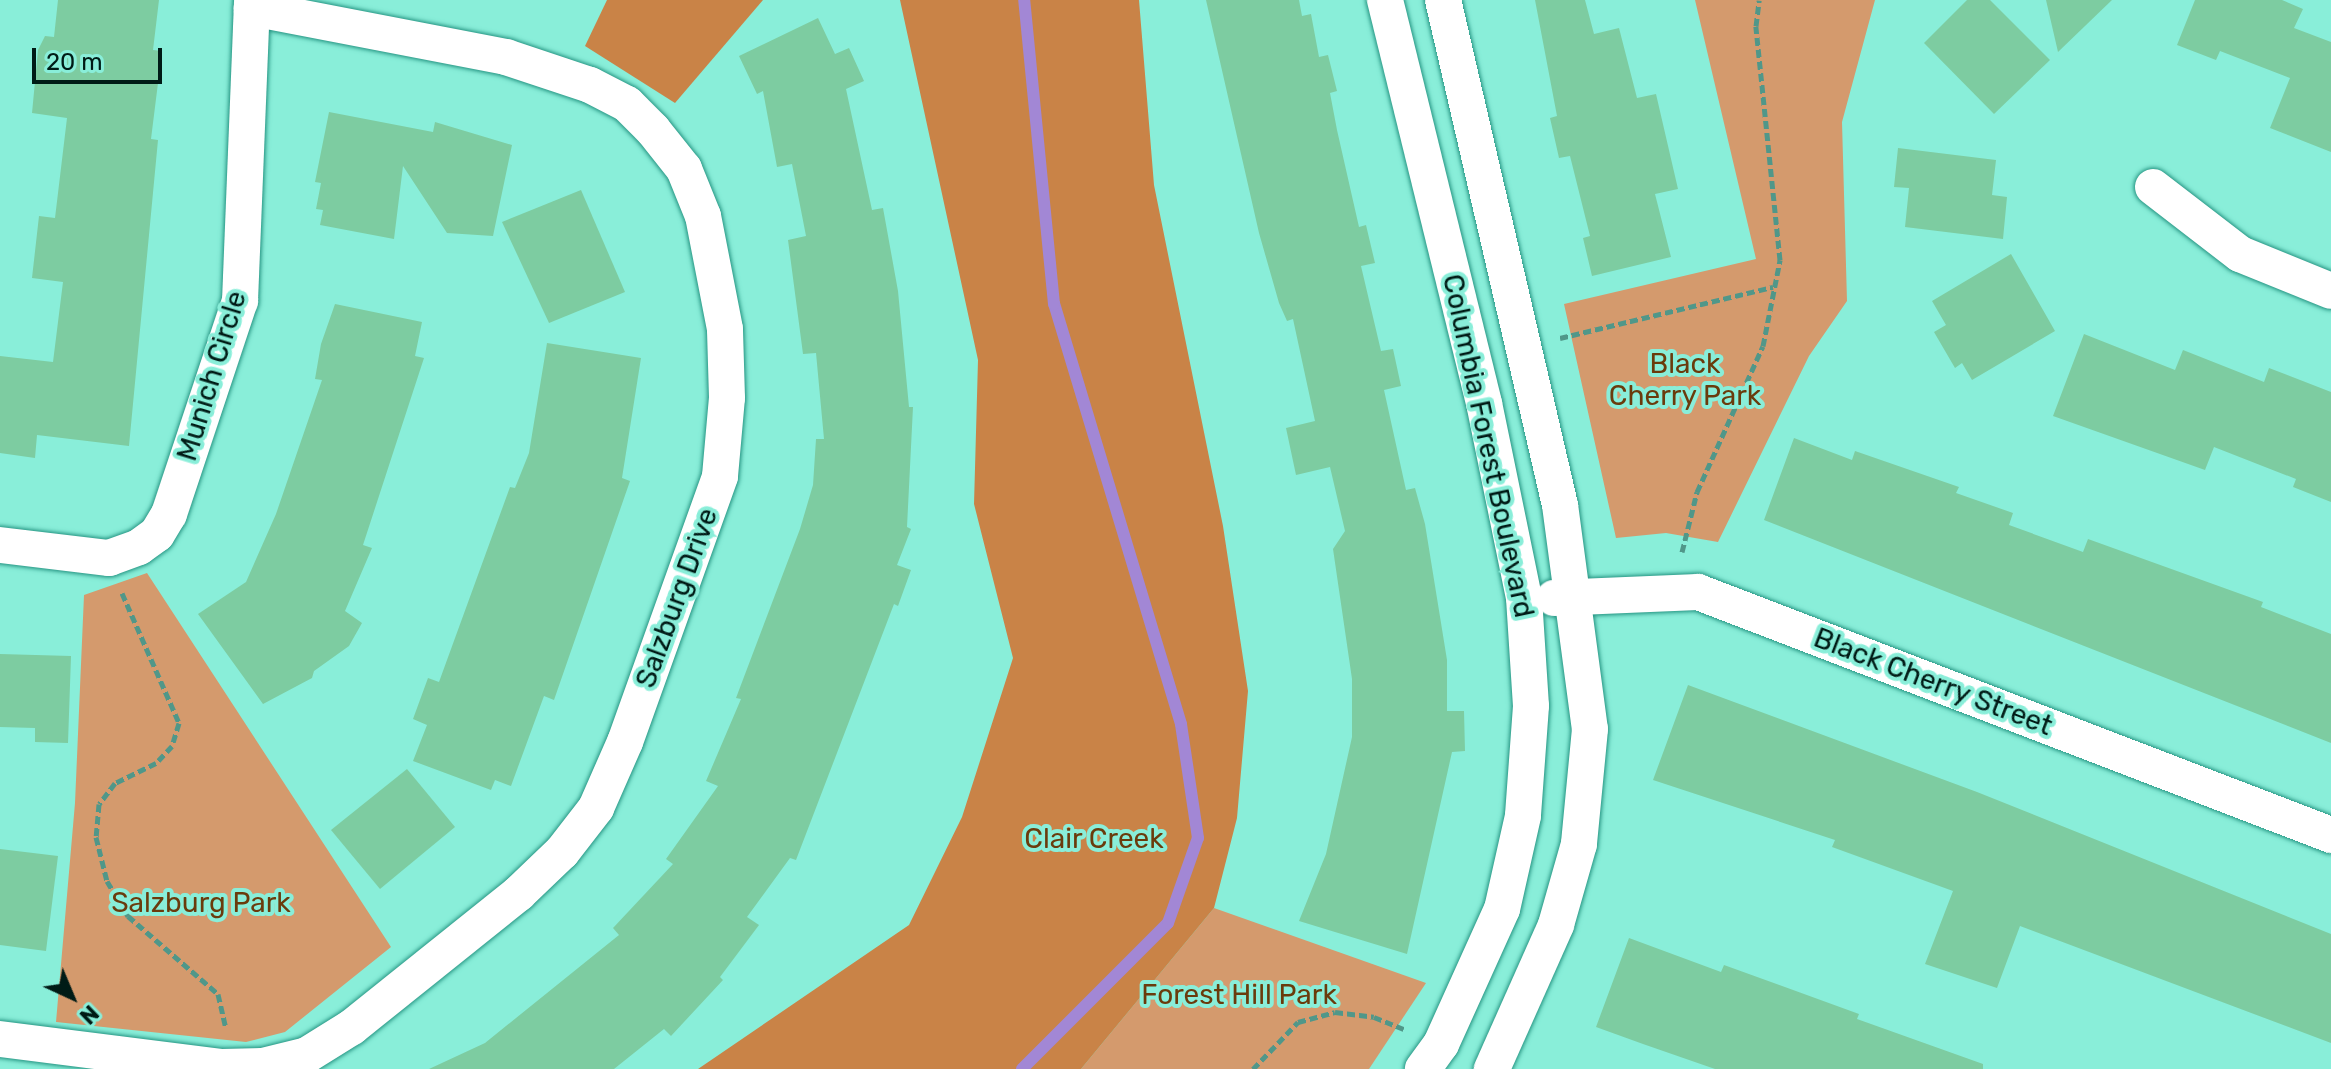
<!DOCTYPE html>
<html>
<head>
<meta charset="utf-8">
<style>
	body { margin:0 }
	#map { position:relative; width:2331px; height:1069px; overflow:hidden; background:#89eed9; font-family:Rubik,sans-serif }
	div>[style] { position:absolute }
	.green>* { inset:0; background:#d49a6d }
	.forest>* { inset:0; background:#c98347 }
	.stream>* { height:12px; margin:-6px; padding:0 6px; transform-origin:6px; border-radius:6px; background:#a287d5 }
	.building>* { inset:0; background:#7dcca1 }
	.path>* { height:5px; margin-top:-2.5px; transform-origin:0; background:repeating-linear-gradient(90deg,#509789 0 8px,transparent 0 12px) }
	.roads { filter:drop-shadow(0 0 2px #269583) drop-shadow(0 0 2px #269583) }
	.minor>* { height:36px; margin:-18px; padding:0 18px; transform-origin:18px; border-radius:18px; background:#fff }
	span { translate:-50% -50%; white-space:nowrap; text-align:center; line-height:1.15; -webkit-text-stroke:8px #89eed9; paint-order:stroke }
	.park-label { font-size:28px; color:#6a3b0c }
	.street-label { font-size:28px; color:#001b16 }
	.north { position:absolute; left:32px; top:957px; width:80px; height:80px; -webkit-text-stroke:6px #89eed9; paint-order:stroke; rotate:136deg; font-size:22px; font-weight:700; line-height:32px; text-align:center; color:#001b16 }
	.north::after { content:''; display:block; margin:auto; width:28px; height:36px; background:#001b16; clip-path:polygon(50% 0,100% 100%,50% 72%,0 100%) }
	.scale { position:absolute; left:32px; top:48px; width:130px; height:36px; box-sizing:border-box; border:4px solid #001b16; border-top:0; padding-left:10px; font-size:24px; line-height:28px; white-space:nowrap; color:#001b16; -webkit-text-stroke:6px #89eed9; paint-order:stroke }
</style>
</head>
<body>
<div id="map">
	<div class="green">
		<i style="clip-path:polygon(1695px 0,1875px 0,1842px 122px,1847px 301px,1809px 356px,1718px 542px,1666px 533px,1616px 538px,1564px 304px,1756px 259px)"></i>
		<i style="clip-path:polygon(147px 573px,391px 947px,285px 1032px,246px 1042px,56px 1022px,75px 803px,84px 595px)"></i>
		<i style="clip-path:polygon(1214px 908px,1426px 983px,1369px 1069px,1081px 1069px)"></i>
	</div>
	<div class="forest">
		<i style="clip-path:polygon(607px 0,763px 0,675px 103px,585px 46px)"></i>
		<i style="clip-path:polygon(900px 0,1139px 0,1154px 185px,1223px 526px,1248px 691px,1237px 818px,1214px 908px,1081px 1069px,698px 1069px,909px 925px,962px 817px,1013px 658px,974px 504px,978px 360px)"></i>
	</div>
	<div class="stream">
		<i style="left:1022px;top:1069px;width:206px;rotate:-45deg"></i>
		<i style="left:1168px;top:923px;width:90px;rotate:-70.6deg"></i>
		<i style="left:1198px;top:838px;width:115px;rotate:-98.5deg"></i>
		<i style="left:1181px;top:724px;width:439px;rotate:-106.8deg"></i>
		<i style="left:1054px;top:304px;width:305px;rotate:-95.6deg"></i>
	</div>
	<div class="building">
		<i style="clip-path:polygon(58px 0,159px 0,153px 50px,162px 51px,151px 139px,158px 140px,129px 446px,37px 435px,35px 458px,0 453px,0 356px,53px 362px,63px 282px,32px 278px,39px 216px,55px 218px,67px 118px,32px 113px,38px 50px,45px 36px,54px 37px)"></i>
		<i style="clip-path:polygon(1206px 0,1299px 0,1302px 16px,1311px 14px,1319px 57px,1328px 55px,1337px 91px,1330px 93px,1337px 130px,1359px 227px,1366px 225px,1375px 263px,1361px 266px,1381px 351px,1393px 349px,1401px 386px,1384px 390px,1406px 490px,1415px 488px,1425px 524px,1447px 660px,1447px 711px,1464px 711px,1465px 751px,1452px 752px,1407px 954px,1299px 921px,1326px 854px,1352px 737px,1352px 679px,1333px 549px,1345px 531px,1330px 467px,1296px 475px,1286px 428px,1315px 421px,1293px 319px,1287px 321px,1279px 303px,1259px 233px)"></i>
		<i style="clip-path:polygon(1535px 0,1585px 0,1594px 34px,1619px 28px,1637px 98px,1656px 94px,1678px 189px,1655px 194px,1671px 257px,1592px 276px,1583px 238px,1590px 236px,1570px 156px,1559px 158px,1550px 118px,1557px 116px)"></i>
		<i style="clip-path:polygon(1967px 0,1990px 0,2050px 60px,1994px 114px,1924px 43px)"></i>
		<i style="clip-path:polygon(2046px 0,2112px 0,2058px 52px)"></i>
		<i style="clip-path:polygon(2195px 0,2282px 0,2303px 9px,2294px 28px,2331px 42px,2331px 152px,2270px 128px,2290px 78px,2220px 51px,2216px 60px,2177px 45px)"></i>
		<i style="clip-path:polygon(818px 18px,835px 54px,849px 48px,864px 81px,846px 89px,872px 210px,883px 208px,898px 291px,909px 407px,913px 407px,907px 527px,911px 529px,897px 565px,911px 570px,898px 606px,894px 604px,796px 860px,790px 858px,747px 917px,759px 925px,720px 977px,723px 980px,671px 1036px,664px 1029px,614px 1069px,429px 1069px,485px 1043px,619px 935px,613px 928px,673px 864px,666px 859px,718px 786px,706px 781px,741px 699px,736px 698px,800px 529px,813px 485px,816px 439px,824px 439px,816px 353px,803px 354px,788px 240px,806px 236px,792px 164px,777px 167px,763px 91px,757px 94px,739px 56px)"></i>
		<i style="clip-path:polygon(329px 112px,433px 132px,435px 122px,512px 145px,493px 236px,447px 233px,403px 166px,394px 239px,320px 225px,323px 210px,316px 209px,321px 183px,315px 182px)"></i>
		<i style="clip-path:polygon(1898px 148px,1996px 160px,1992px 195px,2007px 197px,2003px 239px,1905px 227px,1909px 188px,1894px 187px)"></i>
		<i style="clip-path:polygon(581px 190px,625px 292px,549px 323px,502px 222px)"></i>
		<i style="clip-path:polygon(2011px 254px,2055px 331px,1972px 380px,1962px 363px,1955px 368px,1934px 332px,1946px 325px,1932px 301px)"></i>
		<i style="clip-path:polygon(335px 304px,422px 322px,415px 356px,424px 358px,363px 545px,372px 548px,345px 611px,362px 623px,349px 646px,314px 671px,312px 678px,263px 704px,198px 614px,246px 582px,276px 514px,322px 380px,315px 379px,321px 344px)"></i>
		<i style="clip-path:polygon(2084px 334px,2175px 370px,2183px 350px,2264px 382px,2269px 368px,2331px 392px,2331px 502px,2293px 487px,2296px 479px,2214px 447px,2205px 470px,2053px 416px)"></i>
		<i style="clip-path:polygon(547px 343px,641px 358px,622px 478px,630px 481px,554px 700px,544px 696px,511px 786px,495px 780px,491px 790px,413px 761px,427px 725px,413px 719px,428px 678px,439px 682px,510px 487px,515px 488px,529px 453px)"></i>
		<i style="clip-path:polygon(1794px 438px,1852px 460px,1855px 451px,1959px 487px,1956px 493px,2013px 513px,2009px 525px,2083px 552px,2088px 539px,2263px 602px,2261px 607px,2331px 634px,2331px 743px,1764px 520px)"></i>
		<i style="clip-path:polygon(0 654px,71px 656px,68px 743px,35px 742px,35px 728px,0 727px)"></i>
		<i style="clip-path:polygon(1688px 685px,1977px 792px,2331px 934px,2331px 1043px,2020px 926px,1997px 988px,1925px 964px,1953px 891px,1832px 847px,1835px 840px,1653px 780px)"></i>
		<i style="clip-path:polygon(407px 769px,455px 827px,380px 889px,331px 830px)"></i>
		<i style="clip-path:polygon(0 849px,58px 856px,46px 951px,0 945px)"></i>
		<i style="clip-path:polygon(1629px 938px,1721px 972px,1724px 965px,1859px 1014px,1857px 1019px,1983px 1064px,1983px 1069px,1715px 1069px,1643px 1044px,1596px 1027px)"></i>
	</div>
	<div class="path">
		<i style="left:1560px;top:338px;width:219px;rotate:-13.5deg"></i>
		<i style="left:1682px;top:552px;width:62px;rotate:-76deg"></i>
		<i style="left:1697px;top:492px;width:160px;rotate:-65.7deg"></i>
		<i style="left:1763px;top:346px;width:88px;rotate:-78.8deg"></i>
		<i style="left:1780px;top:260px;width:235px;rotate:-95.9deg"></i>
		<i style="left:1756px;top:26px;width:26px;rotate:-83deg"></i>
		<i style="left:122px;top:593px;width:142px;rotate:66.3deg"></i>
		<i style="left:179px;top:723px;width:24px;rotate:107deg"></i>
		<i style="left:172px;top:746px;width:23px;rotate:133deg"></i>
		<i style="left:156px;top:763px;width:46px;rotate:154deg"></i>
		<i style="left:115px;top:783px;width:26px;rotate:127deg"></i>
		<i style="left:99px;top:804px;width:33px;rotate:95deg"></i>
		<i style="left:96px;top:837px;width:45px;rotate:76deg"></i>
		<i style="left:107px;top:881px;width:41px;rotate:59deg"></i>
		<i style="left:128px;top:916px;width:119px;rotate:40.9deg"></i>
		<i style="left:218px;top:994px;width:35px;rotate:77deg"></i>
		<i style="left:1253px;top:1069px;width:65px;rotate:-46.2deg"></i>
		<i style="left:1298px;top:1022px;width:38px;rotate:-15deg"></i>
		<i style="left:1335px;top:1012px;width:39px;rotate:7deg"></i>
		<i style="left:1374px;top:1017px;width:32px;rotate:22deg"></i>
	</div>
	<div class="roads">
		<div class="minor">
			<i style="left:1385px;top:0;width:415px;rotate:76.2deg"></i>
			<i style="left:1484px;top:403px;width:199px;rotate:78.4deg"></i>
			<i style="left:1524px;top:598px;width:108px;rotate:86.3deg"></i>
			<i style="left:1531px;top:706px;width:110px;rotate:94.2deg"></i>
			<i style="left:1523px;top:816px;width:95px;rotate:102.7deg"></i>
			<i style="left:1502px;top:909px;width:148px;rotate:114.3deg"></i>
			<i style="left:1441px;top:1044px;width:31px;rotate:126deg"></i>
			<i style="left:1443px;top:0;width:518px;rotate:76.96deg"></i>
			<i style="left:1560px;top:505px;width:226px;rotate:82.4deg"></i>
			<i style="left:1590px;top:729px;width:116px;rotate:95.5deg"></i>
			<i style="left:1579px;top:844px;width:84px;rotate:105.9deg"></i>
			<i style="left:1556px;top:925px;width:158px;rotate:114deg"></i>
			<i style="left:2153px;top:187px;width:110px;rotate:37.6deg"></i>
			<i style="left:2240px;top:254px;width:98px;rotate:22.1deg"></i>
			<i style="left:0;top:545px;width:110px;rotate:6.8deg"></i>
			<i style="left:109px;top:558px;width:32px;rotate:-20deg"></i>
			<i style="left:139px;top:547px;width:22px;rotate:-36deg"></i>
			<i style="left:157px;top:534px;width:23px;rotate:-59deg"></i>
			<i style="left:169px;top:514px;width:225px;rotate:-71.6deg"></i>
			<i style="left:240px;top:301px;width:301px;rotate:-87.7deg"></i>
			<i style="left:1554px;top:598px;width:144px;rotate:-2.4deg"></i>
			<i style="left:1698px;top:592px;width:678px;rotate:21deg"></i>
			<i style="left:0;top:1039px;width:224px;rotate:7.2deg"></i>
			<i style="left:222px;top:1067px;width:41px;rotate:-1.4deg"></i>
			<i style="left:263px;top:1066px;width:45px;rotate:-14deg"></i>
			<i style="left:307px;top:1055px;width:53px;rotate:-31.9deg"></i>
			<i style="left:352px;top:1027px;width:213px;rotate:-38.7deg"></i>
			<i style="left:518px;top:894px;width:61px;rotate:-43.7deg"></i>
			<i style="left:562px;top:852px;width:56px;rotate:-52.3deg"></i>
			<i style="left:596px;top:808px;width:72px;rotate:-66.3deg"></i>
			<i style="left:625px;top:742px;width:282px;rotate:-70.3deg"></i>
			<i style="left:720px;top:476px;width:78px;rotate:-84.9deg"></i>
			<i style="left:727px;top:398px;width:69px;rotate:-91.7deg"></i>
			<i style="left:725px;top:329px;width:115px;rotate:-101deg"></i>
			<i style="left:703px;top:216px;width:51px;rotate:-112deg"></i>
			<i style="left:684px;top:169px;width:50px;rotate:-128.5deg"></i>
			<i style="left:653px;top:130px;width:37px;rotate:-135deg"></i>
			<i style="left:627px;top:104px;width:42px;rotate:-152.8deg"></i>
			<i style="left:590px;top:85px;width:89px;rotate:-161.6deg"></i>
			<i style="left:506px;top:57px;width:259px;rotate:-169.1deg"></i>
		</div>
	</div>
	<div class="park-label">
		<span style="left:1685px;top:380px">Black<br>Cherry Park</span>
		<span style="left:1094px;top:839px">Clair Creek</span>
		<span style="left:201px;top:903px">Salzburg Park</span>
		<span style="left:1239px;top:995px">Forest Hill Park</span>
	</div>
	<div class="street-label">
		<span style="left:212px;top:376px;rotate:-73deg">Munich Circle</span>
		<span style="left:1488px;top:446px;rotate:78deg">Columbia Forest Boulevard</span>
		<span style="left:677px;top:598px;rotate:-70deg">Salzburg Drive</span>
		<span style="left:1933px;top:682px;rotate:21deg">Black Cherry Street</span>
	</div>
	<div class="north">N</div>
	<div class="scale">20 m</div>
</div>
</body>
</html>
